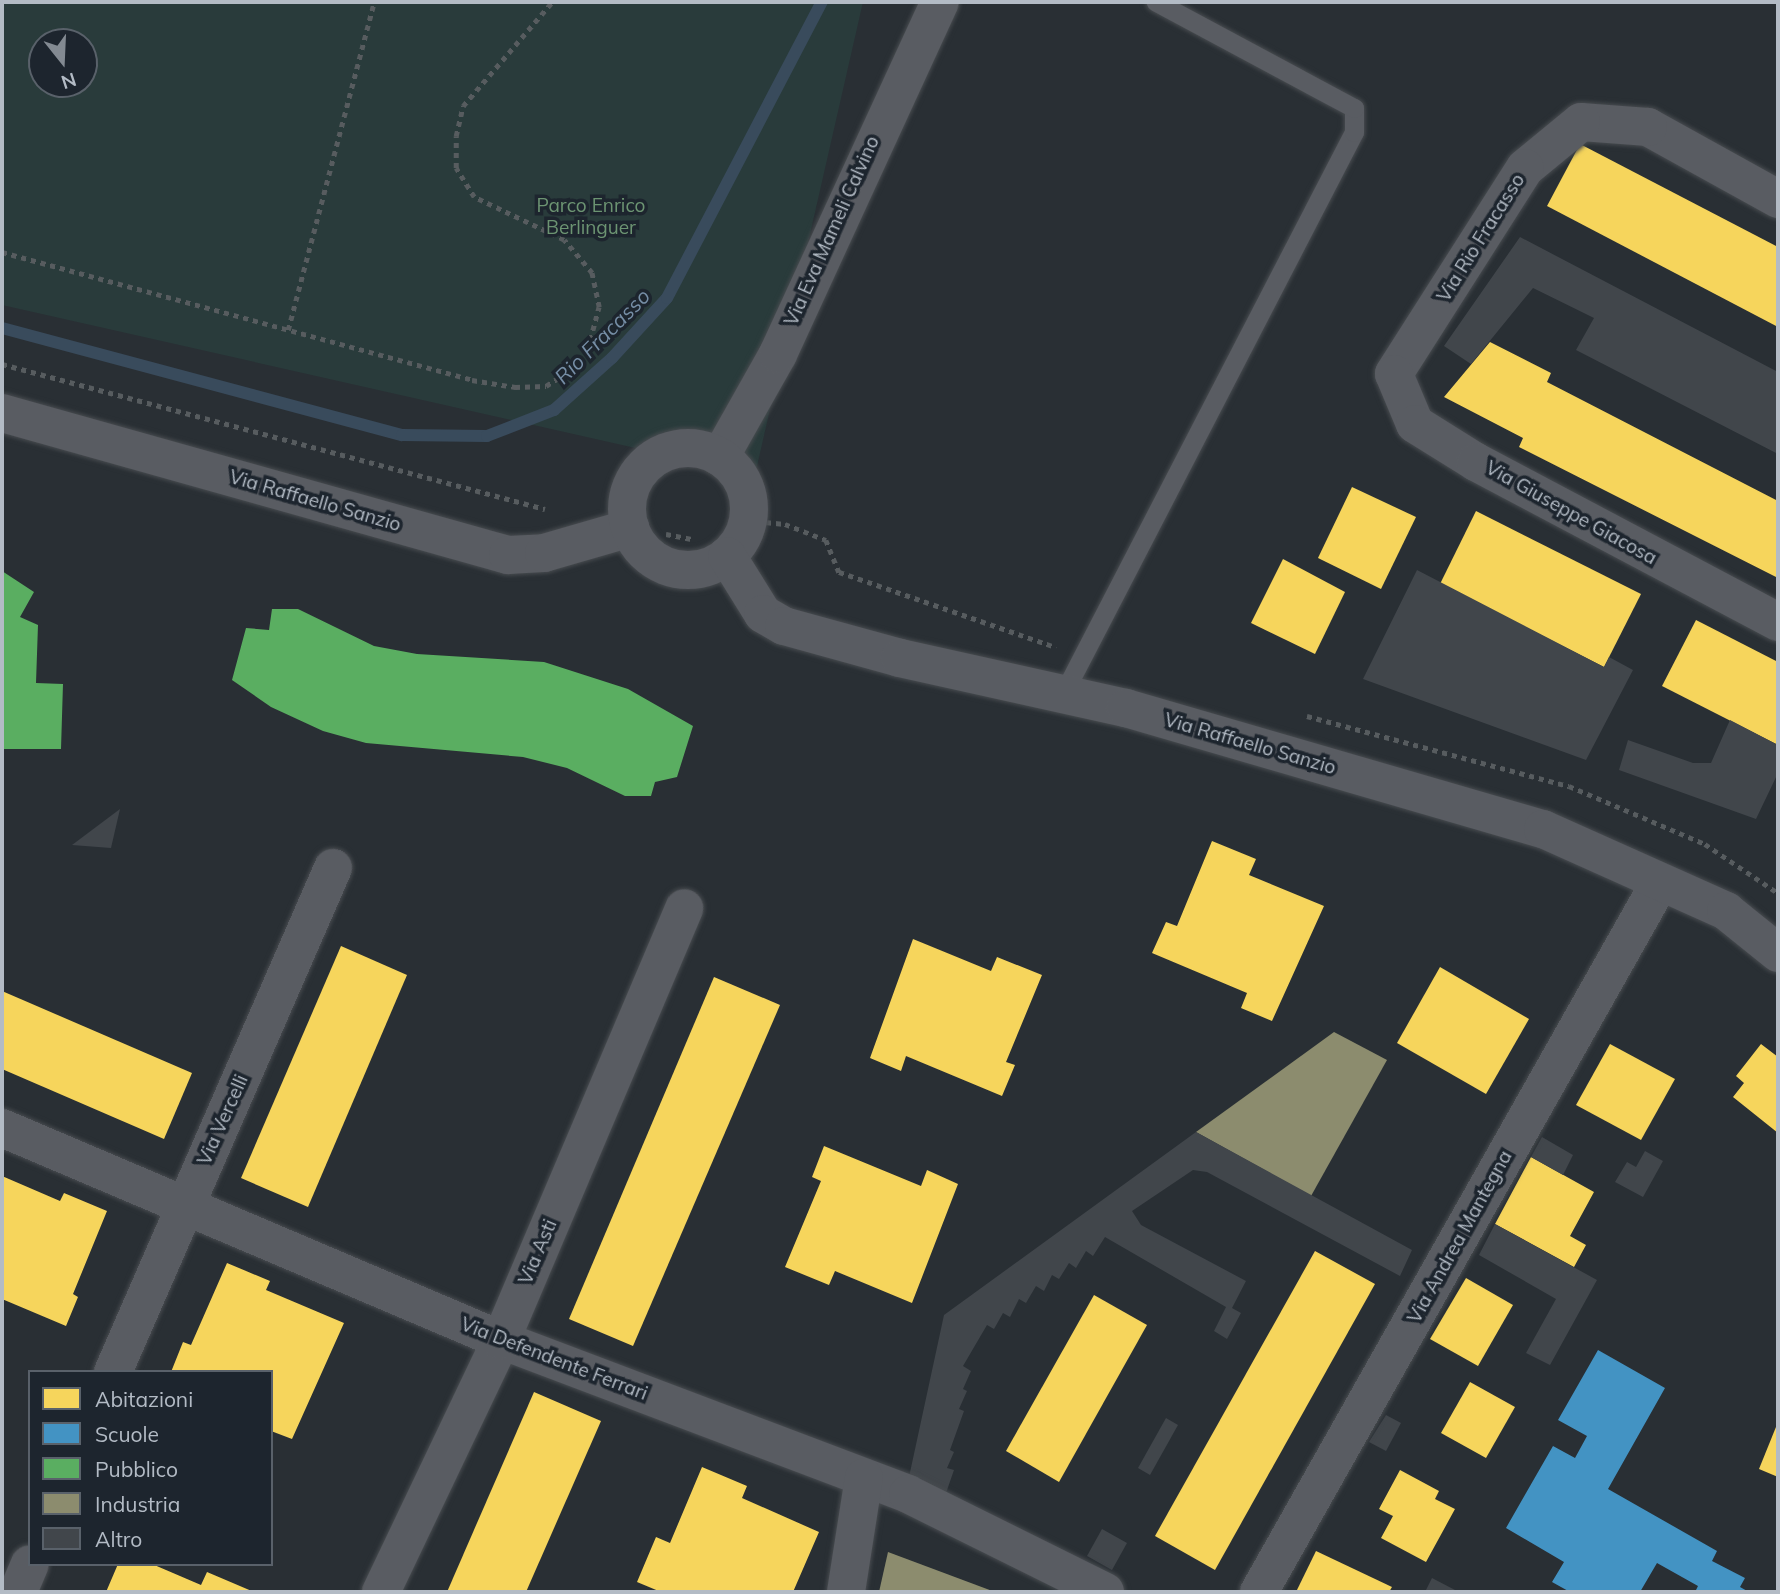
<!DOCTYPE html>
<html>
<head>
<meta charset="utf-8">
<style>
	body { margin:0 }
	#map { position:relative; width:1780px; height:1594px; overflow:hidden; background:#292f34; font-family:Mulish,sans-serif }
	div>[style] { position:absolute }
	.green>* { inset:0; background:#293b3b }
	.homes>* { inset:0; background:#f6d55c }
	.schools>* { inset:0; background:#4393c3 }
	.public>* { inset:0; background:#5aae61 }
	.industry>* { inset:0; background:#8c8c6e }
	.stream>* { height:12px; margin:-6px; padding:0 6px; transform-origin:6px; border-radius:6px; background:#394b5c }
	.building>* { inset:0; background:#41464b }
	.path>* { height:4.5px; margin-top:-2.25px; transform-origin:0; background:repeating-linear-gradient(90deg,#575c5f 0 5px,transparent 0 10px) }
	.roads { filter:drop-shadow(0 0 2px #474b4f) drop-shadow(0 0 2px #474b4f) }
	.service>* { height:19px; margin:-9.5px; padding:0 9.5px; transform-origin:9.5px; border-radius:9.5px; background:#595c62 }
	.minor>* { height:38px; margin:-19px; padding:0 19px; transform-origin:19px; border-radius:19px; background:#595c62 }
	.tertiary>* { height:38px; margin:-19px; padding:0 19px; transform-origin:19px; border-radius:19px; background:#595c62 }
	.tertiary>.ring { margin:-19px; padding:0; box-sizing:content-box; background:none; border:38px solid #595c62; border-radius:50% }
	span { translate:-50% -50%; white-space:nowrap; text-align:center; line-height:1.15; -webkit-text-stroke:7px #1d252e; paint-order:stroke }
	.park-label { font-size:19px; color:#6c9472 }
	.street-label { font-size:19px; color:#b3bbc5 }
	.water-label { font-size:21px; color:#768ea6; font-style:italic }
	.frame { position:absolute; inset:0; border:4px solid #b3bbc5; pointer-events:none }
	.legend { position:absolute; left:28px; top:1370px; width:245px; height:196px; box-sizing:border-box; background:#1d252e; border:2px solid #59616a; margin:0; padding:9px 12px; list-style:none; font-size:21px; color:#b3bbc5 }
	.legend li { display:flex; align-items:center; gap:14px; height:35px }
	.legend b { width:35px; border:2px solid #59616a }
	.north { position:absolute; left:28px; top:28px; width:70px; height:70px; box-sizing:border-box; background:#1d252e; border:2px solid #59616a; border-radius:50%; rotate:162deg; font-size:19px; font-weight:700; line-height:28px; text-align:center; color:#b3bbc5 }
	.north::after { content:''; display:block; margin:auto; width:24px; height:32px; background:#838a92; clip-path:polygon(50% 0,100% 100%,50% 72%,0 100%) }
</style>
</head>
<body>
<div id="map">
	<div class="green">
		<i style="clip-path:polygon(evenodd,2px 2px,863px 2px,755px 475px,2px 305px,2px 2px,42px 42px,84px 42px,84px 84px,42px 84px,42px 42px)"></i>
	</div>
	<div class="homes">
		<i style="clip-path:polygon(1580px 144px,1778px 247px,1778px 327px,1547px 206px)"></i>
		<i style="clip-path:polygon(1490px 342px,1551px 373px,1547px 382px,1778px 501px,1778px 578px,1519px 447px,1523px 438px,1444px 397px)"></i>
		<i style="clip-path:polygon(1352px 487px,1416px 517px,1381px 589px,1318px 558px)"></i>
		<i style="clip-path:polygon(1476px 511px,1641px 594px,1604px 667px,1440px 584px)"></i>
		<i style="clip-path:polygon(1283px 559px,1345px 592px,1315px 654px,1251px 623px)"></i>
		<i style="clip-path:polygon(1696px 620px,1778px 662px,1778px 745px,1662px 686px)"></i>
		<i style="clip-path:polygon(1212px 841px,1256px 859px,1249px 875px,1324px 906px,1272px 1021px,1241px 1008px,1247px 993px,1152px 953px,1166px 922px,1177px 926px)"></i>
		<i style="clip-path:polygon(913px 939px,991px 971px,997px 957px,1042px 975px,1006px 1062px,1015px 1065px,1002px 1096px,906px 1056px,901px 1071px,870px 1058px)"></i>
		<i style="clip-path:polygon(341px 946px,407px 975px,308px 1207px,241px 1178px)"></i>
		<i style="clip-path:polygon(1440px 967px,1529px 1019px,1486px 1094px,1397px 1043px)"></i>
		<i style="clip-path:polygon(714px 977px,780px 1005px,633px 1346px,569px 1319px)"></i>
		<i style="clip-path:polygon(2px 991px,192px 1073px,164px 1139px,2px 1069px)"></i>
		<i style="clip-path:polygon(1610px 1044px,1675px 1079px,1641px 1140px,1576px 1105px)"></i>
		<i style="clip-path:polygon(1761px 1044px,1778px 1057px,1778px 1133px,1733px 1097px,1744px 1083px,1736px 1076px)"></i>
		<i style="clip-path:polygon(824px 1146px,921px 1186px,927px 1170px,958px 1184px,912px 1303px,835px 1271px,829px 1285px,785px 1267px,821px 1181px,812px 1177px)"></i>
		<i style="clip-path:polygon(1531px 1157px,1594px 1192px,1570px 1236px,1586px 1245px,1574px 1267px,1495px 1224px)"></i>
		<i style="clip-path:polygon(2px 1176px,60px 1201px,64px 1193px,107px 1211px,73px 1294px,78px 1297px,66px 1326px,2px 1299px)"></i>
		<i style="clip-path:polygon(1315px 1251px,1375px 1284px,1215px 1570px,1155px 1536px)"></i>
		<i style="clip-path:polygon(227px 1263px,270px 1281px,266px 1290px,344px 1323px,292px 1439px,271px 1431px,271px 1372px,171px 1372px,183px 1342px,191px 1345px)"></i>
		<i style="clip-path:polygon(1466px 1278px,1513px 1305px,1478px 1366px,1430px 1339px)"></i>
		<i style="clip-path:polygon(1094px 1295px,1147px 1325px,1059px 1482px,1006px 1451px)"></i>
		<i style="clip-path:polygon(1470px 1382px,1515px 1407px,1486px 1458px,1441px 1433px)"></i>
		<i style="clip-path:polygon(534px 1392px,601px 1421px,526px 1592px,447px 1592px)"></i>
		<i style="clip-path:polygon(1778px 1422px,1778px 1477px,1759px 1469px)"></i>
		<i style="clip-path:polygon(702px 1467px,747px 1486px,742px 1498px,819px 1532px,793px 1592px,661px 1592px,637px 1582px,656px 1537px,670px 1543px)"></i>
		<i style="clip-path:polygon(1400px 1470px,1439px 1491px,1435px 1499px,1455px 1509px,1426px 1562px,1381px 1538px,1393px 1516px,1379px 1509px)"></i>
		<i style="clip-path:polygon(1316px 1551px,1392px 1587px,1389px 1592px,1296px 1592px)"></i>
		<i style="clip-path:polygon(118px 1564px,152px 1564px,201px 1585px,207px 1572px,254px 1592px,106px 1592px)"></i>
	</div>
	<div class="schools">
		<i style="clip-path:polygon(1598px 1350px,1665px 1388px,1608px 1489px,1717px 1551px,1712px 1561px,1745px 1578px,1740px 1587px,1749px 1592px,1695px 1592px,1698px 1586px,1657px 1563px,1640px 1592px,1570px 1592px,1552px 1582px,1564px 1562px,1506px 1528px,1553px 1446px,1575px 1458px,1587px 1436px,1558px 1420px)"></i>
	</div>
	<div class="public">
		<i style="clip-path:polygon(2px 571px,34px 592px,20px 617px,38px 625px,36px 683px,63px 684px,61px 749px,2px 749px)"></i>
		<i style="clip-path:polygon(272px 609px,298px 609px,374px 646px,417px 654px,544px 662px,628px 689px,693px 726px,677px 777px,655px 782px,651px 796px,625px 796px,567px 768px,523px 757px,366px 743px,323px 731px,271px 707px,232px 680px,246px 628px,269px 630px)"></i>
	</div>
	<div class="industry">
		<i style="clip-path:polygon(1334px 1032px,1387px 1060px,1311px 1196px,1196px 1132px)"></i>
		<i style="clip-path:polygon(888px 1552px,995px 1592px,879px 1592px)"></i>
	</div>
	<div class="stream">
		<i style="left:2px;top:328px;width:414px;rotate:15deg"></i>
		<i style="left:402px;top:435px;width:85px;rotate:0.7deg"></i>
		<i style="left:487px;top:436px;width:72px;rotate:-21.2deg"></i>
		<i style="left:554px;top:410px;width:78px;rotate:-41.9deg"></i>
		<i style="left:612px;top:358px;width:81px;rotate:-47.5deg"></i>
		<i style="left:667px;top:298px;width:334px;rotate:-62.4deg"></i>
	</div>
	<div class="building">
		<i style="clip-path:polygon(1520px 237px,1778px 372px,1778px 454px,1576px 350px,1594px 318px,1533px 288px,1471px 364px,1444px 346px)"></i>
		<i style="clip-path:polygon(1417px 570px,1604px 667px,1609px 657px,1633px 670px,1586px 760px,1363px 679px)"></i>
		<i style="clip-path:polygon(1730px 720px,1778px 745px,1778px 773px,1756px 819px,1619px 770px,1628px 740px,1693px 763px,1711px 763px)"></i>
		<i style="clip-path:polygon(120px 809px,111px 848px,72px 845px)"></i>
		<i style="clip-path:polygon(1196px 1132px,1412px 1250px,1400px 1276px,1207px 1172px,1193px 1170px,1132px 1211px,1141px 1225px,1246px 1281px,1232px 1308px,1241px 1313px,1227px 1339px,1214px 1331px,1226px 1307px,1105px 1237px,1093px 1256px,1086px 1251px,1076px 1268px,1069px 1263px,1059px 1279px,1052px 1275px,1044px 1291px,1036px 1286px,1026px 1303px,1019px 1299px,1010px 1317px,1003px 1313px,994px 1329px,987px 1325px,963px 1366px,971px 1371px,963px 1389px,967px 1391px,959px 1409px,964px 1411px,950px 1450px,954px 1452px,947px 1468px,954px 1470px,946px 1493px,909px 1477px,944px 1315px)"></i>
		<i style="clip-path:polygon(1542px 1137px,1573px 1155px,1563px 1175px,1531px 1157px)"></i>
		<i style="clip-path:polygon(1645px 1151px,1663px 1161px,1643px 1197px,1615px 1182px,1627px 1162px,1636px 1167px)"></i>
		<i style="clip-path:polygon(1495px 1224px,1597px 1280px,1550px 1365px,1526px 1353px,1556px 1299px,1479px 1255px)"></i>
		<i style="clip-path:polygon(1386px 1415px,1401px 1423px,1386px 1451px,1369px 1442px)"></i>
		<i style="clip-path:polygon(1166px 1418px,1178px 1425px,1150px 1475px,1138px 1468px)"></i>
		<i style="clip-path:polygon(1102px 1529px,1127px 1543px,1112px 1570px,1087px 1556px)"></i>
		<i style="clip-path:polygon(1432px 1578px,1455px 1590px,1453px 1592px,1425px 1592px)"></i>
	</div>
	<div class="path">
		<i style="left:2px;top:252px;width:487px;rotate:15.2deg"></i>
		<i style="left:472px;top:380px;width:44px;rotate:9.2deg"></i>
		<i style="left:515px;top:387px;width:31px;rotate:-2deg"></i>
		<i style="left:546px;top:386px;width:31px;rotate:-33deg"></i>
		<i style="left:572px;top:369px;width:34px;rotate:-58deg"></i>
		<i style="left:590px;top:340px;width:34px;rotate:-75deg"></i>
		<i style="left:599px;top:307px;width:35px;rotate:-102deg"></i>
		<i style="left:592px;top:273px;width:43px;rotate:-130.3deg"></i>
		<i style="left:564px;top:240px;width:100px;rotate:-154.5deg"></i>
		<i style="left:474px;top:197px;width:34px;rotate:-122deg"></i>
		<i style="left:456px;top:168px;width:32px;rotate:-90deg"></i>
		<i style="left:456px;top:136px;width:31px;rotate:-77deg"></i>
		<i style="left:463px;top:106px;width:137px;rotate:-49.4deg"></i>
		<i style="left:288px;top:330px;width:339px;rotate:-75.3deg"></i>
		<i style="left:2px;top:364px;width:562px;rotate:14.95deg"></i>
		<i style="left:746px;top:520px;width:39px;rotate:6deg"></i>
		<i style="left:785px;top:524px;width:44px;rotate:21.3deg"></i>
		<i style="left:826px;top:540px;width:35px;rotate:68deg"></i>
		<i style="left:839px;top:572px;width:230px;rotate:19.1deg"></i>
		<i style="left:666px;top:534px;width:26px;rotate:11deg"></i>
		<i style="left:1307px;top:716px;width:271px;rotate:15deg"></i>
		<i style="left:1569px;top:786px;width:148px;rotate:23.1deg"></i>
		<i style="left:1705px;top:844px;width:88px;rotate:33.9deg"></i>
	</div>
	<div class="roads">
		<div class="service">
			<i style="left:1063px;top:694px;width:633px;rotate:-62.63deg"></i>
			<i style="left:1354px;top:132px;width:24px;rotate:-90deg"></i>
			<i style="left:1354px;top:108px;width:225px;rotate:-151.8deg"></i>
		</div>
		<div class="minor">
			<i style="left:1778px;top:199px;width:149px;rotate:-151deg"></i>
			<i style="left:1648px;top:127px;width:67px;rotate:-175.7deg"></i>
			<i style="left:1581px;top:122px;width:72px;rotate:140.6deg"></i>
			<i style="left:1525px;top:168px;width:244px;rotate:122.5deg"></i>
			<i style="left:1394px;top:374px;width:54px;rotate:67.2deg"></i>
			<i style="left:1415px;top:424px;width:72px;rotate:31.9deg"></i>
			<i style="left:1476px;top:462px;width:342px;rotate:27.9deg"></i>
			<i style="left:720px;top:457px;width:118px;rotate:-60.6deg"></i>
			<i style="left:778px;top:354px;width:387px;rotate:-65.3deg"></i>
			<i style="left:2px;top:1128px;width:542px;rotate:23.02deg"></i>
			<i style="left:501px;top:1340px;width:435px;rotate:20.7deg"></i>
			<i style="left:908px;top:1494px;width:220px;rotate:26.4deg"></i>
			<i style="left:113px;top:1372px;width:550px;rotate:-66.42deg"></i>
			<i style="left:18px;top:1592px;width:30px;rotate:-67deg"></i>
			<i style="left:381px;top:1592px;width:279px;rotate:-64.5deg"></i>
			<i style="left:501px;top:1340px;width:469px;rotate:-67deg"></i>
			<i style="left:846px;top:1592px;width:116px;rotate:-81.1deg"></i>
			<i style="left:1259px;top:1592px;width:815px;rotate:-60.54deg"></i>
		</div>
		<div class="tertiary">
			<i style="left:2px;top:413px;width:526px;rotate:15.68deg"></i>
			<i style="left:508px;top:555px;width:36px;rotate:-3deg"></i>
			<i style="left:544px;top:553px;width:90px;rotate:-16.2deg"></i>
			<i class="ring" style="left:627px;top:448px;width:84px;height:84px"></i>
			<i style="left:727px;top:556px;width:68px;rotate:58.2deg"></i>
			<i style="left:763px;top:614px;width:24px;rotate:30deg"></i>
			<i style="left:784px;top:626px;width:120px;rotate:15.4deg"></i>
			<i style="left:900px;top:658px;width:231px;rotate:12.5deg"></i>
			<i style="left:1126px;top:708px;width:434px;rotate:16.2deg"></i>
			<i style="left:1543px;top:829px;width:201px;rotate:24.1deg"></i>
			<i style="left:1726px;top:911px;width:67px;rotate:38.9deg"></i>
		</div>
	</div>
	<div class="park-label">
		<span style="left:591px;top:217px">Parco Enrico<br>Berlinguer</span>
	</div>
	<div class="street-label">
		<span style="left:832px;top:231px;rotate:-66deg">Via Eva Mameli Calvino</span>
		<span style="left:1481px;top:238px;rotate:-58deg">Via Rio Fracasso</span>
		<span style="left:315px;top:501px;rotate:16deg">Via Raffaello Sanzio</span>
		<span style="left:1571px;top:513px;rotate:29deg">Via Giuseppe Giacosa</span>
		<span style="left:1250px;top:744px;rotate:16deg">Via Raffaello Sanzio</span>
		<span style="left:223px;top:1120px;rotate:-66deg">Via Vercelli</span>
		<span style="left:1460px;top:1237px;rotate:-61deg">Via Andrea Mantegna</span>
		<span style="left:538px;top:1252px;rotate:-67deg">Via Asti</span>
		<span style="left:554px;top:1359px;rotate:21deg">Via Defendente Ferrari</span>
	</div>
	<div class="water-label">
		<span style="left:602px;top:336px;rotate:-45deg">Rio Fracasso</span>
	</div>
	<div class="frame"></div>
	<ul class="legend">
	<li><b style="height:19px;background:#f6d55c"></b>Abitazioni</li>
	<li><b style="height:19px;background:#4393c3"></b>Scuole</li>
	<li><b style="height:19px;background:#5aae61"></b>Pubblico</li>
	<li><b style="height:19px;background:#8c8c6e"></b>Industria</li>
	<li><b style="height:19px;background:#41464b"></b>Altro</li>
	</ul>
	<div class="north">N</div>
</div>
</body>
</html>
